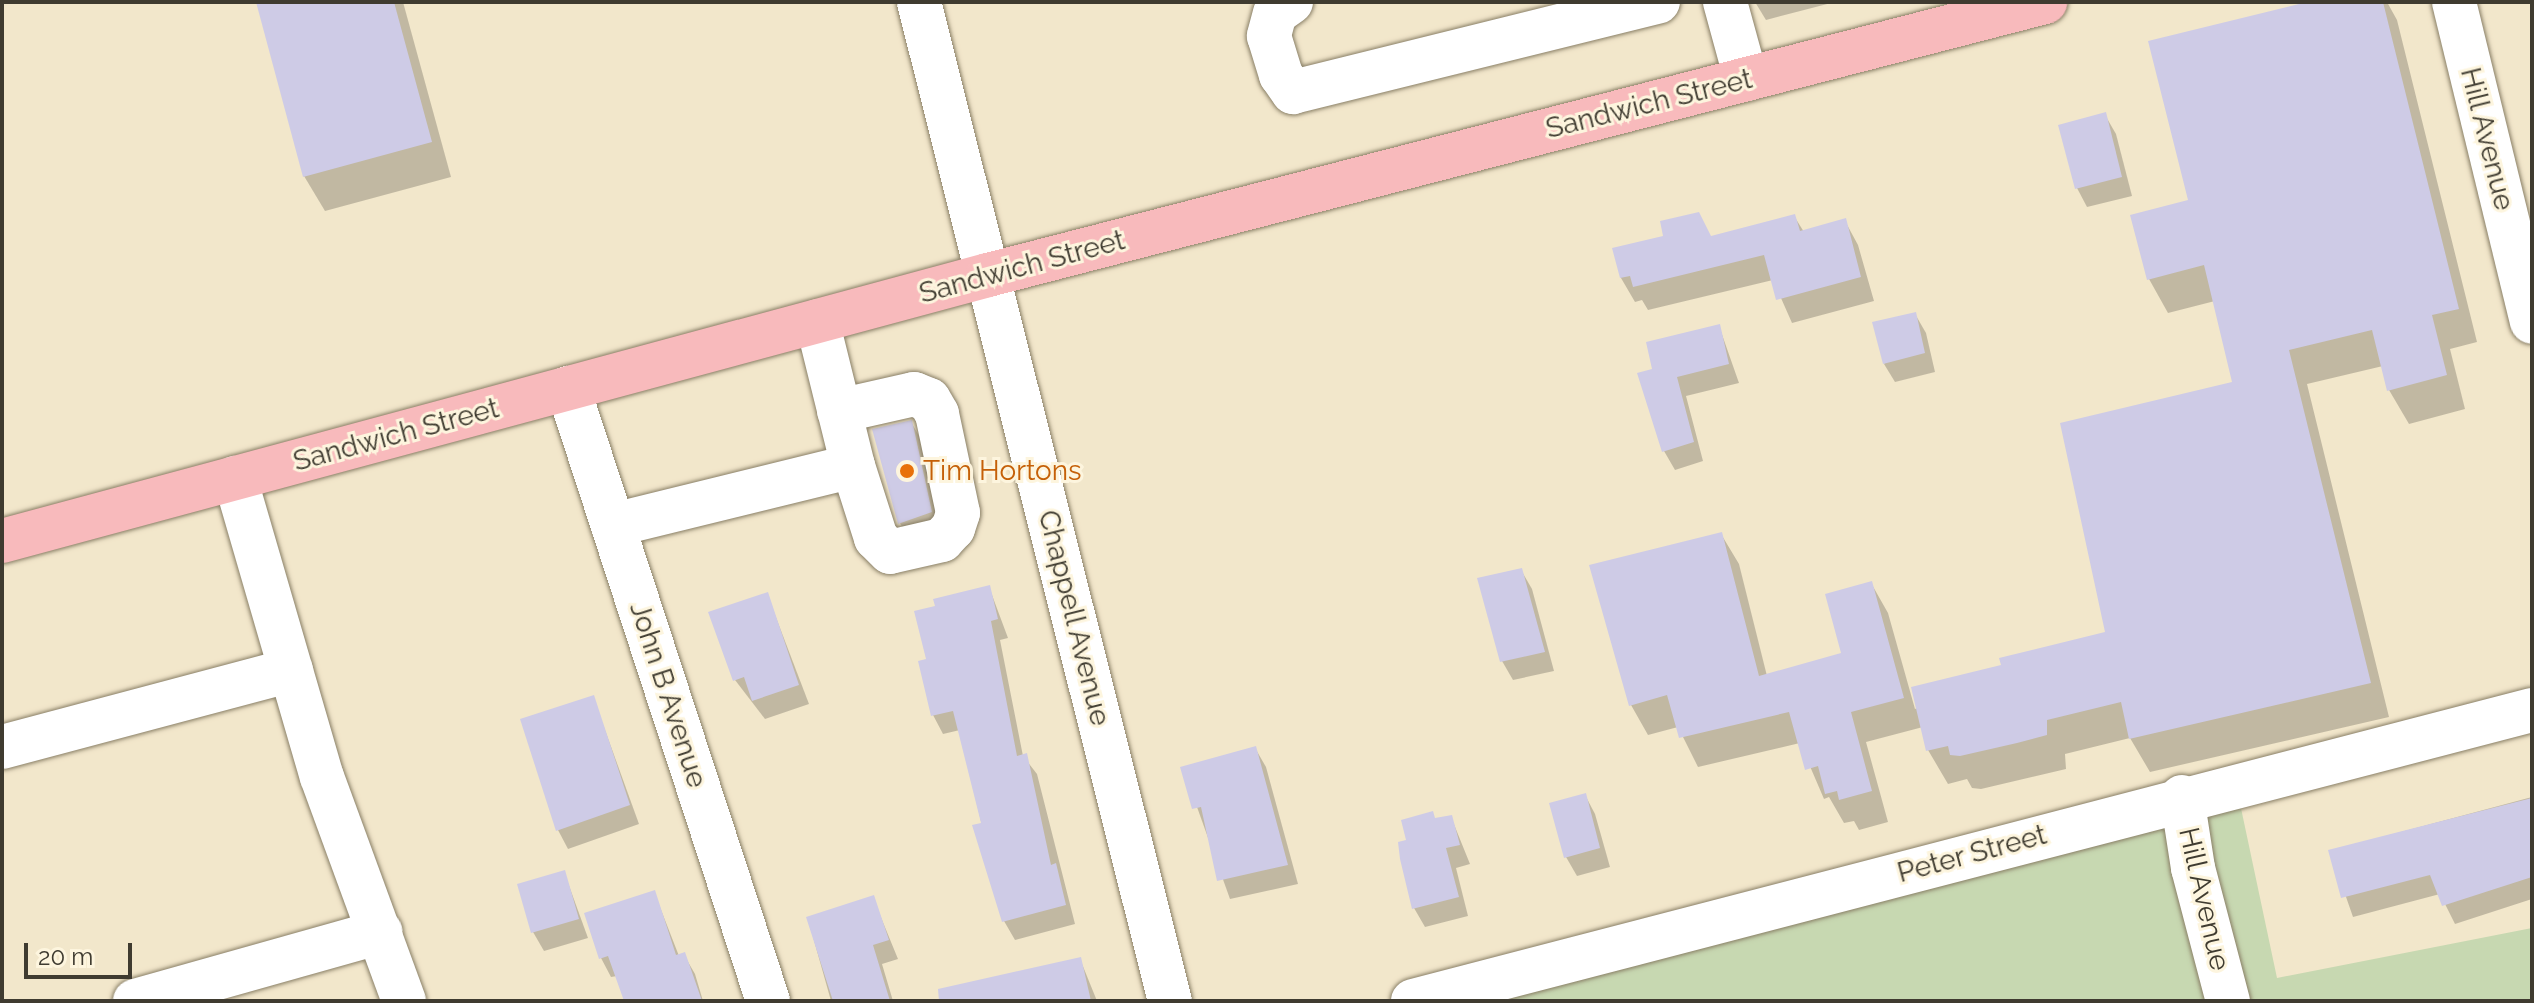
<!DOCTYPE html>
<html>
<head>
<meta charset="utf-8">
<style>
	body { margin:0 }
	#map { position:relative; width:2534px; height:1003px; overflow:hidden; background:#f2e7cb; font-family:Raleway,sans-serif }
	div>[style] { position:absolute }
	.green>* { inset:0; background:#c7d8b1 }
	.shadow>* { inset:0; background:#0003 }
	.building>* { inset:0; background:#cecbe6 }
	.roads { filter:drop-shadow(0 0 2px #897f66) drop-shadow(0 0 2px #897f66) }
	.minor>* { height:44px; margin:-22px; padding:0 22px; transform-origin:22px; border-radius:22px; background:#fff }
	.major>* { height:44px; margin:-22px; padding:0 22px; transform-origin:22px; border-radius:22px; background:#f8babc }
	.dots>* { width:22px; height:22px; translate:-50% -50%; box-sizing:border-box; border:4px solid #fdf5de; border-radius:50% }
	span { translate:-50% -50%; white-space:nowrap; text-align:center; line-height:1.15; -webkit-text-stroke:6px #fdf5de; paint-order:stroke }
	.street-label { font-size:28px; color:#3f3b30 }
	.food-label { font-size:28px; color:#c56008 }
	.left { translate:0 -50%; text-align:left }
	.frame { position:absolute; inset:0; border:4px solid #3f3b30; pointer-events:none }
	.scale { position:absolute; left:24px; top:943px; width:108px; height:36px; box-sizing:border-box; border:4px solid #3f3b30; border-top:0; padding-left:10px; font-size:24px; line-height:28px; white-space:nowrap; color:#3f3b30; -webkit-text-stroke:6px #fdf5de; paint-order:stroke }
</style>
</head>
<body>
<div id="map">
	<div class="green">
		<i style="clip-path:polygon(2238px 794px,2277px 978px,2532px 928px,2532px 1001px,1421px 1001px)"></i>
	</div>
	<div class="shadow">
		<i style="clip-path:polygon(258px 2px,403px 2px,451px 177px,325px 211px,304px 176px)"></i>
		<i style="clip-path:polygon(1755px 2px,1835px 2px,1766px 20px)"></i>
		<i style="clip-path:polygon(2315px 2px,2387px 2px,2397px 20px,2477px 342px,2450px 349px,2465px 409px,2409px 424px,2389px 390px,2383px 366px,2307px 384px,2389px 717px,2150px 772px,2130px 738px,2065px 754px,2066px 769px,1981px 789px,1972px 788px,1967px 779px,1948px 784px,1928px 750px,1923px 727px,1866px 742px,1888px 822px,1859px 830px,1854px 821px,1844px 823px,1829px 797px,1824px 799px,1800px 743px,1698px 767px,1678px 727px,1648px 735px,1631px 705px,1721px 534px,1739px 564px,1767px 676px,1844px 654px,1871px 583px,1888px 613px,1915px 709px,2003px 666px,2108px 634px,2235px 383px,2215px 301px,2168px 313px,2149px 279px,2190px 201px)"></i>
		<i style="clip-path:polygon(2105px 115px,2116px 134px,2132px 196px,2087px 207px,2077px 188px)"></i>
		<i style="clip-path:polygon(1794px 216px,1804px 232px,1845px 221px,1858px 245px,1874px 301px,1792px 323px,1773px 280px,1648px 310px,1642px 300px,1635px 302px,1621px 278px,1615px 250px,1711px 238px)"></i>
		<i style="clip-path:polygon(1915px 314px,1926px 333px,1935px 372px,1895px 382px,1884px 364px)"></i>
		<i style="clip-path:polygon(1719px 326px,1739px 383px,1686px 396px,1703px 461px,1675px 470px,1664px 451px,1655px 370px)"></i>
		<i style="clip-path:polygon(911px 422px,922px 441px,942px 531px,910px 542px,900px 523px)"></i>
		<i style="clip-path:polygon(1521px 570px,1532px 589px,1554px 671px,1513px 680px,1502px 661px)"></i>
		<i style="clip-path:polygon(989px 587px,1008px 638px,1000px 640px,1023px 756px,1037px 774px,1075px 924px,1015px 940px,1004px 921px,960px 730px,943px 734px,933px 715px,928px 661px,937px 607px)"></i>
		<i style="clip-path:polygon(767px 594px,809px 704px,765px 719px,735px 680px)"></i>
		<i style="clip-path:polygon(593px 697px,639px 824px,568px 849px,558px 830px)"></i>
		<i style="clip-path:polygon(1255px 748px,1266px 767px,1298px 884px,1230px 899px,1183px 768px)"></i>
		<i style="clip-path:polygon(1585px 795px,1595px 814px,1610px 867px,1577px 876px,1566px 857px)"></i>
		<i style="clip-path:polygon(2532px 797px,2532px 899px,2455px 924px,2440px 894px,2353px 917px,2330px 851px)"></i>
		<i style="clip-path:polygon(1451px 817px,1470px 864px,1456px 868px,1468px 916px,1425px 927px,1414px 908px,1409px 841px,1436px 820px)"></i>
		<i style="clip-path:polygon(564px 872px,588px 938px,544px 951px,533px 932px)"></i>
		<i style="clip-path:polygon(654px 892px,679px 956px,684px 955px,695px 974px,703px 1001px,625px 1001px,617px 976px,611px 977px,601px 958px)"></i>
		<i style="clip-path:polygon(873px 898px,898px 959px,882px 964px,893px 1001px,831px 1001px,808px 919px)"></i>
		<i style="clip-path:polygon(1080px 959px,1097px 1001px,961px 1001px)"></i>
	</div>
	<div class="building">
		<i style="clip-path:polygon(256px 2px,394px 2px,432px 142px,303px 177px)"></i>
		<i style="clip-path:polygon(2307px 2px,2383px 2px,2459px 309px,2432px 315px,2447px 375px,2387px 391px,2372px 330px,2289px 350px,2371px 683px,2129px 739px,2121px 702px,2047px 720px,2047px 735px,2017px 743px,1960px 756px,1950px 755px,1948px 746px,1926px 751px,1911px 687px,2001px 665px,1999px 658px,2105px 632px,2060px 423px,2232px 382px,2204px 265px,2147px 280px,2130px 215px,2188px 200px,2148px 41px)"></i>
		<i style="clip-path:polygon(2106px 112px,2122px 177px,2075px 189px,2058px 125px)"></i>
		<i style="clip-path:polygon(1699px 212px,1711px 236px,1795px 214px,1800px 231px,1846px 218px,1861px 277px,1776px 300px,1764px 255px,1633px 287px,1630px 276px,1620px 278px,1612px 248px,1663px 236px,1660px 221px)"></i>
		<i style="clip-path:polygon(1916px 312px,1925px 353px,1883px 364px,1872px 322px)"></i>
		<i style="clip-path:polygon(1720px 324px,1729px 364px,1677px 377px,1694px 442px,1662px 452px,1637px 373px,1652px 369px,1646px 342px)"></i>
		<i style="clip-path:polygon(912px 420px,932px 512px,898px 524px,872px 429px)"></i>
		<i style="clip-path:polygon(1722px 532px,1759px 676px,1841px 653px,1825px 594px,1872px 581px,1904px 698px,1851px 712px,1872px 791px,1839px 800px,1837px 791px,1825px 794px,1818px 766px,1805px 770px,1789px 712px,1679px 738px,1667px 695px,1629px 706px,1589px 565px)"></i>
		<i style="clip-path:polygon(1522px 568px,1545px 652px,1500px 662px,1477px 578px)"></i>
		<i style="clip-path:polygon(990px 585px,998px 619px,991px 621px,1017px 756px,1027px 753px,1051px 865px,1056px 863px,1066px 905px,1002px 922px,972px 825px,981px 823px,953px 711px,931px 716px,918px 661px,926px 659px,914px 611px,935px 606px,933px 599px)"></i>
		<i style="clip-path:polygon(768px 592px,799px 685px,752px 701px,744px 677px,733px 681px,708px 612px)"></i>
		<i style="clip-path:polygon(594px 695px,630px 805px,556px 831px,520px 719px)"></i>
		<i style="clip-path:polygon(1256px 746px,1288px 865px,1217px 881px,1201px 807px,1192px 809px,1180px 767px)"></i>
		<i style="clip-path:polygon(1586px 793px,1600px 848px,1564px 858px,1549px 803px)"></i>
		<i style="clip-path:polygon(2532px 798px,2532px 877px,2442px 906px,2430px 875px,2341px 898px,2328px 850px)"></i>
		<i style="clip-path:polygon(1433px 811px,1435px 818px,1452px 815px,1460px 845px,1446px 848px,1459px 897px,1412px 909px,1400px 859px,1398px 842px,1406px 840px,1401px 820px)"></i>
		<i style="clip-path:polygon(565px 870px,579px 919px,531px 933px,517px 884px)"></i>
		<i style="clip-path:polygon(655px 890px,676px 955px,685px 952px,702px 1001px,624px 1001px,608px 956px,599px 959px,584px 913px)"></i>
		<i style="clip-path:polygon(874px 895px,889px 940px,873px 945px,890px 1001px,833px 1001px,806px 917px)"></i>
		<i style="clip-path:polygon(1081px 957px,1091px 1001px,939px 1001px,938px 989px)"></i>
	</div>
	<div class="roads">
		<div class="minor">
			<i style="left:919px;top:2px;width:1030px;rotate:75.9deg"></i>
			<i style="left:1291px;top:2px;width:19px;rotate:145deg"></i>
			<i style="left:1275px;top:13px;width:24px;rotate:105deg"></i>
			<i style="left:1269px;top:36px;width:41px;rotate:72.9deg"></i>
			<i style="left:1281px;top:75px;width:21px;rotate:55deg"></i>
			<i style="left:1293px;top:92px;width:376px;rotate:-13.9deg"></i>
			<i style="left:1725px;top:2px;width:80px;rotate:74.7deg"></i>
			<i style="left:2454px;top:2px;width:329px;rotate:76.3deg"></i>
			<i style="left:568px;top:388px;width:645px;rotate:71.93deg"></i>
			<i style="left:839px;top:411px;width:77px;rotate:-12.8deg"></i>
			<i style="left:914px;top:394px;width:16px;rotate:22deg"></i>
			<i style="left:929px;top:400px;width:16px;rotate:60deg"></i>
			<i style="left:937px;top:414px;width:101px;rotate:78deg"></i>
			<i style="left:958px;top:513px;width:16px;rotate:108deg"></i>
			<i style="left:953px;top:528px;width:16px;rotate:133deg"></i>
			<i style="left:942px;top:540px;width:53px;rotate:167deg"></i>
			<i style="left:890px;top:552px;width:20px;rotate:-135deg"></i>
			<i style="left:876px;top:538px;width:76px;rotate:-107.7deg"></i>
			<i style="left:235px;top:478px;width:311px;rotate:73.8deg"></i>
			<i style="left:322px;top:777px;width:239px;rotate:69.9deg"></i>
			<i style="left:613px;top:525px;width:247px;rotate:-13.8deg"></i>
			<i style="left:853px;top:466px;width:149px;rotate:-103.9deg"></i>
			<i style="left:2px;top:747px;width:299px;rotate:-14.9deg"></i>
			<i style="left:2182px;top:797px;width:72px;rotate:81.2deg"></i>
			<i style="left:2193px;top:868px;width:138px;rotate:75.3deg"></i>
			<i style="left:135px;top:1001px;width:255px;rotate:-15.7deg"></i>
			<i style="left:1413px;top:1001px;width:1156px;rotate:-14.58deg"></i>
		</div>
		<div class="major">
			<i style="left:2px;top:541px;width:1021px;rotate:-15.1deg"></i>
			<i style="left:988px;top:275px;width:1092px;rotate:-14.48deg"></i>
		</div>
	</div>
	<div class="dots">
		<i style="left:907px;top:471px;background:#e8710a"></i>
	</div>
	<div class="street-label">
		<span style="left:1649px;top:104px;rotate:-14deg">Sandwich Street</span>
		<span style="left:2487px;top:139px;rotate:76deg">Hill Avenue</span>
		<span style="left:1022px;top:267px;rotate:-15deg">Sandwich Street</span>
		<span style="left:396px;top:435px;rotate:-15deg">Sandwich Street</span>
		<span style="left:1074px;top:618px;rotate:76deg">Chappell Avenue</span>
		<span style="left:668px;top:695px;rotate:72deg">John B Avenue</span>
		<span style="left:1972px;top:854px;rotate:-15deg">Peter Street</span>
		<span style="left:2204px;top:899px;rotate:77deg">Hill Avenue</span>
	</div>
	<div class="food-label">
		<span class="left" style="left:923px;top:471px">Tim Hortons</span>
	</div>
	<div class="frame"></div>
	<div class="scale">20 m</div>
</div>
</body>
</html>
